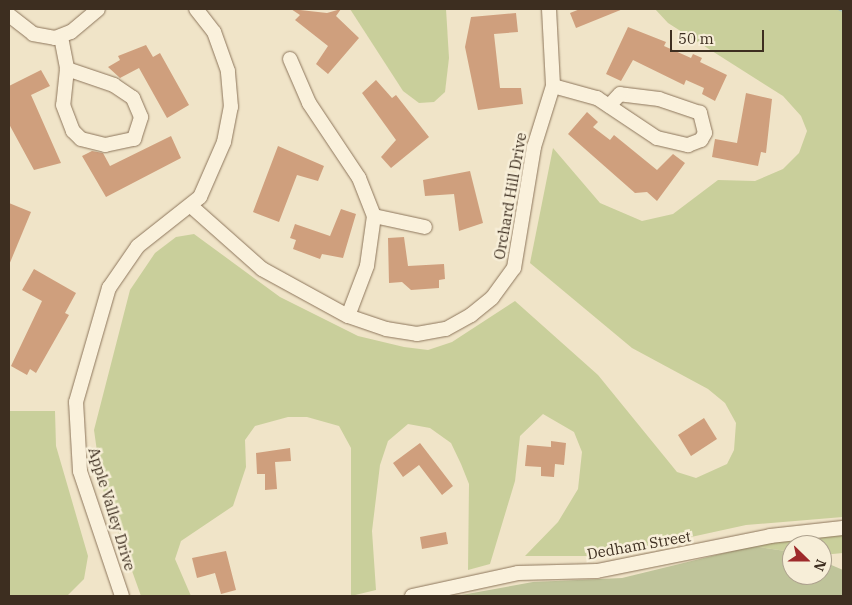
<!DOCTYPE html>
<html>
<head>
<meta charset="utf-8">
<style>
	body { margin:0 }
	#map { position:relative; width:852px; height:605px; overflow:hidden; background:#f0e4c8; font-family:"IBM Plex Serif",serif }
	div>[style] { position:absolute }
	.green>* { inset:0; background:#c9cf9b }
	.cemetery>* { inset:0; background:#bfc49a }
	.stream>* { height:4px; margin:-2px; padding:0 2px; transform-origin:2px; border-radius:2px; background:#a9c4bc }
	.building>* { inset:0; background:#cf9f7d }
	.roads { filter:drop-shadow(0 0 1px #8d765c) drop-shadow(0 0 1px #8d765c) }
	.minor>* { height:14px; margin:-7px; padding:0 7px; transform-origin:7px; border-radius:7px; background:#faf1dc }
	span { translate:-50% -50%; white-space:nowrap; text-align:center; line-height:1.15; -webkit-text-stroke:5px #f7eed8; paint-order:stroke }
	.street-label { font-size:15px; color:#3d2e20 }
	.frame { position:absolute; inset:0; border:10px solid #3d2e20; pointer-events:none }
	.north { position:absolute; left:782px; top:535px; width:50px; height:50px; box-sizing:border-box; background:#f7eed8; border:1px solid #ada18e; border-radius:50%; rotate:112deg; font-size:14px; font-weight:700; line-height:20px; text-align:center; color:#3d2e20 }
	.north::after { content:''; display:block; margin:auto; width:18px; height:22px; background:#9e2a2b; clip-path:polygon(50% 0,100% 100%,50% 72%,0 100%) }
	.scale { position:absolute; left:670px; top:30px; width:94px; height:22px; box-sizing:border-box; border:2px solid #3d2e20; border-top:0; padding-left:6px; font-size:15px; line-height:18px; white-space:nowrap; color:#3d2e20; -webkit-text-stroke:4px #f7eed8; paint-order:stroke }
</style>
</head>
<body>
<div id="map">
	<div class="green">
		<i style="clip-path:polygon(350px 9px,446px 9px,449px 58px,445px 92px,434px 102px,419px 103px,403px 91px)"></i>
		<i style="clip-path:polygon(655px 9px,843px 9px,843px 517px,746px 525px,604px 556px,525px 556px,558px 522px,578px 489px,582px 452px,574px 432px,543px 414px,520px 436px,515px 481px,490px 564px,468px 570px,469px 484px,461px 464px,451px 443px,430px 428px,408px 424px,388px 441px,380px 465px,372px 531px,376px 590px,351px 596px,351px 448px,339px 426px,307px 417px,288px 417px,255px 426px,245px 440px,246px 467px,233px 506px,181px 541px,175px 559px,191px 596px,141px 596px,102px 487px,94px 430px,130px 290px,155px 253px,176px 237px,194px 234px,280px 297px,358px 336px,404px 347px,428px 350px,452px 342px,515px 301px,598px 375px,677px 472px,696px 478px,727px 464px,734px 450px,736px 423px,725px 403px,708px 389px,632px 348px,530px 263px,553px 148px,600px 203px,642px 221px,673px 214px,718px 180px,755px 181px,783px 169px,799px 153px,807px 131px,801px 116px,783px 96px,668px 23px)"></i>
		<i style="clip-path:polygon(9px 411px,55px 411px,56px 446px,88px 556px,84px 579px,67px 596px,9px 596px)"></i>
		<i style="clip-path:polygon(821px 533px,843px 533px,843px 553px,822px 555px,822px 545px,792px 545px,792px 552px,753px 546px)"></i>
	</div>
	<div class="cemetery">
		<i style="clip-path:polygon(753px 546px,792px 552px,792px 575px,822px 575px,822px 561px,843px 570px,843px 596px,456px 596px,533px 582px,622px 578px)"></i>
	</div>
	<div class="stream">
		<i style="left:840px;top:9px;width:3px;rotate:18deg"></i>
	</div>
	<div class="building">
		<i style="clip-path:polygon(291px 9px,327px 13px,341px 9px,336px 16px,359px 38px,328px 74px,316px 64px,328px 46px,295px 20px,300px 15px)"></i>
		<i style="clip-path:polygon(580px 9px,623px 9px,576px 28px,570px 13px)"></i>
		<i style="clip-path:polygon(516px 13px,518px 32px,494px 34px,500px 88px,521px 88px,523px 104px,478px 110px,465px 47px,471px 17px)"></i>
		<i style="clip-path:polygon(628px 27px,666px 42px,664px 46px,691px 58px,693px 54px,702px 58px,700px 62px,727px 75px,715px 101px,702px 94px,704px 88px,686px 80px,684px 85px,633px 60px,621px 81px,606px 74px)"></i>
		<i style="clip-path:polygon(146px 45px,153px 57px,160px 53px,189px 105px,167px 118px,139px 68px,120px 78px,108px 67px,120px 60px,118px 56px)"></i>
		<i style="clip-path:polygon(41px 70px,50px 86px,31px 95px,61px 163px,34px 170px,9px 124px,9px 86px)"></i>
		<i style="clip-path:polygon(376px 80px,392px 98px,396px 95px,429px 137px,391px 168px,381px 157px,396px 140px,362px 93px)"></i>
		<i style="clip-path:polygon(746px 93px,772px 99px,766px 153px,761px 152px,758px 166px,712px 157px,715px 139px,737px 143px)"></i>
		<i style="clip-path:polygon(587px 112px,598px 122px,593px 127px,610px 140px,614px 135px,657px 170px,673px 154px,685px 163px,657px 201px,647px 192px,635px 193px,568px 134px)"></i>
		<i style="clip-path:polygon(171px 136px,181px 158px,106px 197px,82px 156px,92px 151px,103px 153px,110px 166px)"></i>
		<i style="clip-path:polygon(278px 146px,324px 166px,318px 181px,297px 175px,279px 222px,253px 212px)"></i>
		<i style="clip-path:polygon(470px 171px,483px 223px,459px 231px,454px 194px,425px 196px,423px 180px)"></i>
		<i style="clip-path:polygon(9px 203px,31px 212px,9px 265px)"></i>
		<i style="clip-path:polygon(341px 209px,356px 214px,343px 258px,322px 254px,320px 259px,293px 249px,296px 240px,290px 238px,295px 224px,330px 236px)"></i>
		<i style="clip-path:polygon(404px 237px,408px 266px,444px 264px,445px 279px,439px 280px,439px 288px,411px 290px,402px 282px,389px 283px,388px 238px)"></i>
		<i style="clip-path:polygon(34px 269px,76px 293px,65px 313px,69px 315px,36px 373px,30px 369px,27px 375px,11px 366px,42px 301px,22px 290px)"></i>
		<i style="clip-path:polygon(704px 418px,717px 439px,691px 456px,678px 435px)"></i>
		<i style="clip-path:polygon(551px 441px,566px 443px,564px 465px,555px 464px,554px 477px,541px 476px,541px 467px,525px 466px,527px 445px,551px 447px)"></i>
		<i style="clip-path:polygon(420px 443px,453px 486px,442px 495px,419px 465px,403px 477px,393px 463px)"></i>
		<i style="clip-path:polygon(290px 448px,291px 461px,275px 462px,277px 489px,265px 490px,265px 474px,257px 474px,256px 453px)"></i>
		<i style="clip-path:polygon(446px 532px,448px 544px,422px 549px,420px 537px)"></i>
		<i style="clip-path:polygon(226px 551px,236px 590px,221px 594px,215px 573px,197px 578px,192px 558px)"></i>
	</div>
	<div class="roads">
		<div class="minor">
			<i style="left:549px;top:9px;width:77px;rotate:87deg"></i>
			<i style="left:553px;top:86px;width:46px;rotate:15.3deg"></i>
			<i style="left:597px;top:98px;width:72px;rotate:33.7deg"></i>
			<i style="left:657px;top:138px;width:32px;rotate:13deg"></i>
			<i style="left:688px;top:145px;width:14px;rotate:-21deg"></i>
			<i style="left:701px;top:140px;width:8px;rotate:-60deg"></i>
			<i style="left:705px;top:133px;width:21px;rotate:-104deg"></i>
			<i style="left:700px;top:113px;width:43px;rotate:-161.1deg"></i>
			<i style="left:659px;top:99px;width:39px;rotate:-173deg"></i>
			<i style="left:620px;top:94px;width:16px;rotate:133deg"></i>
			<i style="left:9px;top:15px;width:31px;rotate:38deg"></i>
			<i style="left:33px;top:34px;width:22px;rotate:10deg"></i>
			<i style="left:55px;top:38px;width:17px;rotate:-21deg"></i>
			<i style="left:71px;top:32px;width:35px;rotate:-40deg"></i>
			<i style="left:61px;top:37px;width:33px;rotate:79deg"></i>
			<i style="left:67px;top:69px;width:36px;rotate:96deg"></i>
			<i style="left:63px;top:105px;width:28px;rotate:69deg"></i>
			<i style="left:73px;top:131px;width:11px;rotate:45deg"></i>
			<i style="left:81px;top:139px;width:25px;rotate:14deg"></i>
			<i style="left:105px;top:145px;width:30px;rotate:-12deg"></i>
			<i style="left:134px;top:139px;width:23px;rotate:-72deg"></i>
			<i style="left:141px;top:117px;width:21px;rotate:-113deg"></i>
			<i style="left:133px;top:98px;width:23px;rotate:-146deg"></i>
			<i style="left:114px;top:85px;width:50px;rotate:-161.2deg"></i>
			<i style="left:290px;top:59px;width:48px;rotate:66.6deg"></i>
			<i style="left:309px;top:103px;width:90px;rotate:56.3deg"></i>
			<i style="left:359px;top:178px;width:41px;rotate:68.5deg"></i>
			<i style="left:374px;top:216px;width:52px;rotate:12.2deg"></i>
			<i style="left:191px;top:206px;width:95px;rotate:41.6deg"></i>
			<i style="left:262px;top:269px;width:98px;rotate:28.7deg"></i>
			<i style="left:374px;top:216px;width:50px;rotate:98deg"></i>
			<i style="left:367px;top:266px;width:53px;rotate:110.8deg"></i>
			<i style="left:348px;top:316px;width:40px;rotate:18.9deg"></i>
			<i style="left:386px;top:329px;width:31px;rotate:9deg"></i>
			<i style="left:417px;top:334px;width:29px;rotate:-10deg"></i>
			<i style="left:446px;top:329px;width:29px;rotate:-29deg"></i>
			<i style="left:471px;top:315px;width:27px;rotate:-39deg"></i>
			<i style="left:492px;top:298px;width:37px;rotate:-54deg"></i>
			<i style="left:514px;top:268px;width:123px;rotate:-80.6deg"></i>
			<i style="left:534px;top:147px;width:64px;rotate:-72.7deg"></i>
			<i style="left:122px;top:596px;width:132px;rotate:-108.6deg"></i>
			<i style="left:80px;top:471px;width:69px;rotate:-93.3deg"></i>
			<i style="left:76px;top:402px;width:119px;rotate:-73.9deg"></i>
			<i style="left:109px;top:288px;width:51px;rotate:-55.4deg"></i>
			<i style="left:138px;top:246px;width:79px;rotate:-38.3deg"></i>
			<i style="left:200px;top:197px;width:60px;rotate:-66.4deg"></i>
			<i style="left:224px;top:142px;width:36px;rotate:-79deg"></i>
			<i style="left:231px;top:107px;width:36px;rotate:-95deg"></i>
			<i style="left:228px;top:71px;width:41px;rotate:-109.7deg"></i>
			<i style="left:214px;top:32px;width:29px;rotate:-128deg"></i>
			<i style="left:412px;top:596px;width:108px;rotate:-12.2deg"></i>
			<i style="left:518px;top:573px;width:79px;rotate:-1.5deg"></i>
			<i style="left:597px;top:571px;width:177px;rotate:-11.4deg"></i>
			<i style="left:770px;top:536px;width:73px;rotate:-6.3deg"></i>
		</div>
	</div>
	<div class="street-label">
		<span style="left:510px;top:196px;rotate:-80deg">Orchard Hill Drive</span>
		<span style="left:112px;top:509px;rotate:73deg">Apple Valley Drive</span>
		<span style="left:639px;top:545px;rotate:-10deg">Dedham Street</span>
	</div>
	<div class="frame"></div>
	<div class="north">N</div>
	<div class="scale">50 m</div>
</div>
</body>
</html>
